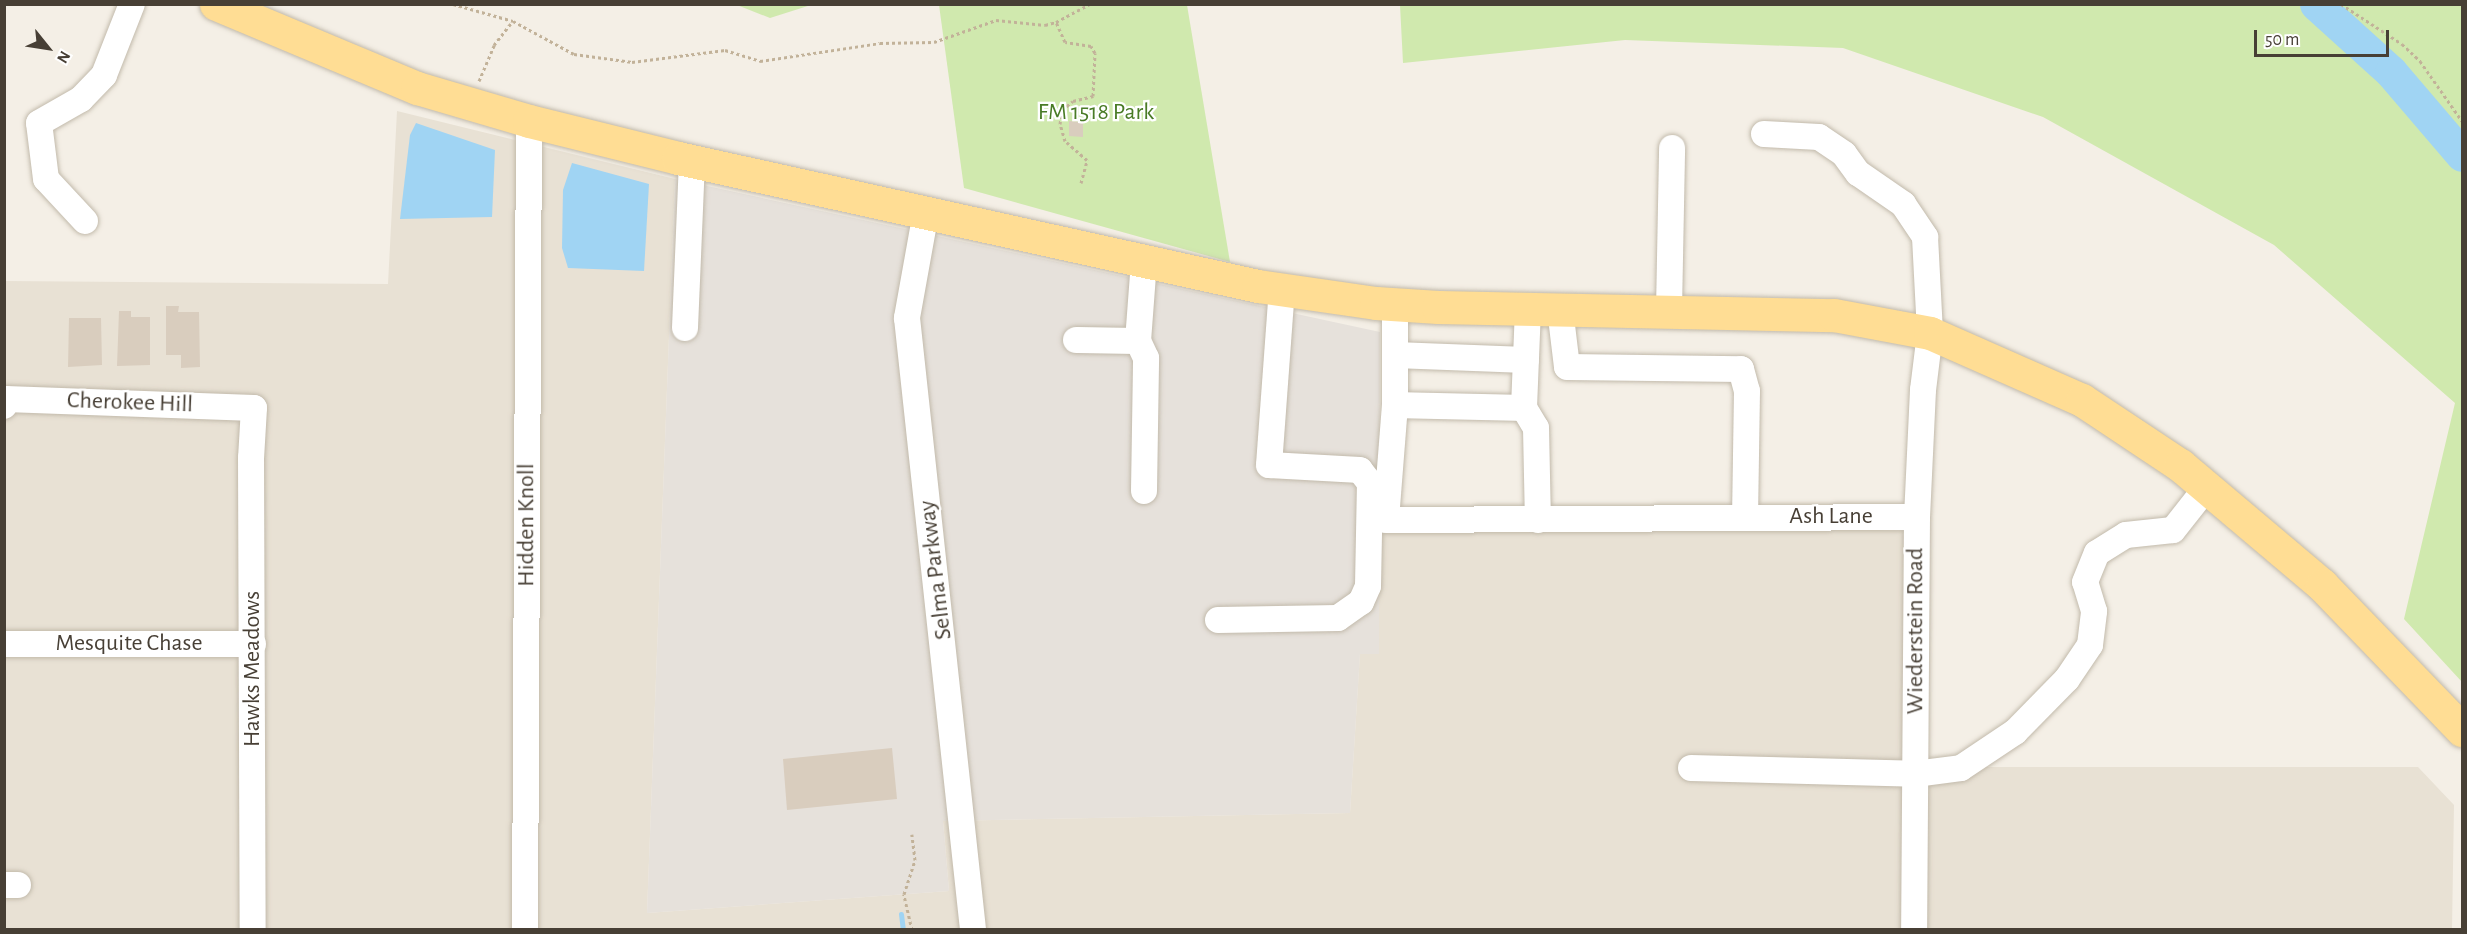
<!DOCTYPE html>
<html>
<head>
<meta charset="utf-8">
<style>
	body { margin:0 }
	#map { position:relative; width:2467px; height:934px; overflow:hidden; background:#f4efe6; font-family:"Alegreya Sans",sans-serif }
	div>[style] { position:absolute }
	.residential>* { inset:0; background:#e8e1d4 }
	.industrial>* { inset:0; background:#e6e1db }
	.green>* { inset:0; background:#d0e9ae }
	.water>* { inset:0; background:#a0d4f3 }
	.stream>* { height:5px; margin:-2.5px; padding:0 2.5px; transform-origin:2.5px; border-radius:2.5px; background:#a0d4f3 }
	.river>* { height:33px; margin:-16.5px; padding:0 16.5px; transform-origin:16.5px; border-radius:16.5px; background:#a0d4f3 }
	.building>* { inset:0; background:#d9cdbe }
	.path>* { height:3px; margin-top:-1.5px; transform-origin:0; background:repeating-linear-gradient(90deg,#c2b299 0 3px,transparent 0 6px) }
	.roads { filter:drop-shadow(0 0 2px #c2baab) drop-shadow(0 0 2px #c2baab) }
	.minor>* { height:26px; margin:-13px; padding:0 13px; transform-origin:13px; border-radius:13px; background:#fff }
	.major>* { height:33px; margin:-16.5px; padding:0 16.5px; transform-origin:16.5px; border-radius:16.5px; background:#ffdd94 }
	span { translate:-50% -50%; white-space:nowrap; text-align:center; line-height:1.15; -webkit-text-stroke:4.5px #fff; paint-order:stroke }
	.park-label { font-size:24px; color:#497b26 }
	.street-label { font-size:24px; color:#473f35 }
	.frame { position:absolute; inset:0; border:6px solid #473f35; pointer-events:none }
	.north { position:absolute; left:18px; top:18px; width:60px; height:60px; -webkit-text-stroke:4px #fff; paint-order:stroke; rotate:120deg; font-size:16px; font-weight:700; line-height:24px; text-align:center; color:#473f35 }
	.north::after { content:''; display:block; margin:auto; width:21px; height:27px; background:#473f35; clip-path:polygon(50% 0,100% 100%,50% 72%,0 100%) }
	.scale { position:absolute; left:2254px; top:30px; width:135px; height:27px; box-sizing:border-box; border:3px solid #473f35; border-top:0; padding-left:8px; font-size:18px; line-height:21px; white-space:nowrap; color:#473f35; -webkit-text-stroke:4px #fff; paint-order:stroke }
</style>
</head>
<body>
<div id="map">
	<div class="residential">
		<i style="clip-path:polygon(397px 111px,675px 179px,647px 913px,949px 891px,943px 821px,1350px 813px,1360px 653px,1379px 654px,1379px 510px,1904px 531px,1906px 767px,2418px 767px,2454px 805px,2452px 929px,5px 930px,5px 281px,388px 284px)"></i>
	</div>
	<div class="industrial">
		<i style="clip-path:polygon(675px 179px,1380px 332px,1379px 654px,1360px 654px,1350px 813px,943px 821px,949px 891px,647px 913px)"></i>
	</div>
	<div class="green">
		<i style="clip-path:polygon(737px 5px,811px 5px,770px 18px)"></i>
		<i style="clip-path:polygon(939px 5px,1187px 5px,1230px 262px,964px 188px)"></i>
		<i style="clip-path:polygon(1400px 5px,2462px 5px,2462px 682px,2404px 619px,2455px 403px,2274px 245px,2043px 117px,1843px 48px,1625px 40px,1403px 63px)"></i>
	</div>
	<div class="water">
		<i style="clip-path:polygon(416px 123px,495px 150px,492px 217px,400px 219px,410px 135px)"></i>
		<i style="clip-path:polygon(572px 163px,649px 184px,644px 271px,568px 268px,562px 248px,563px 190px)"></i>
	</div>
	<div class="stream">
		<i style="left:901px;top:914px;width:16px;rotate:83deg"></i>
	</div>
	<div class="river">
		<i style="left:2316px;top:4px;width:101px;rotate:42.2deg"></i>
		<i style="left:2391px;top:72px;width:109px;rotate:49.5deg"></i>
	</div>
	<div class="building">
		<i style="clip-path:polygon(1069px 121px,1083px 122px,1083px 137px,1069px 136px)"></i>
		<i style="clip-path:polygon(166px 306px,179px 306px,178px 312px,199px 312px,200px 367px,181px 368px,181px 355px,166px 355px)"></i>
		<i style="clip-path:polygon(119px 311px,131px 311px,131px 317px,150px 317px,150px 365px,117px 366px)"></i>
		<i style="clip-path:polygon(69px 318px,101px 318px,102px 365px,68px 367px)"></i>
		<i style="clip-path:polygon(892px 748px,897px 799px,787px 810px,783px 759px)"></i>
	</div>
	<div class="path">
		<i style="left:453px;top:4px;width:62px;rotate:15.8deg"></i>
		<i style="left:513px;top:21px;width:69px;rotate:28.4deg"></i>
		<i style="left:574px;top:54px;width:59px;rotate:7.9deg"></i>
		<i style="left:632px;top:62px;width:94px;rotate:-7.4deg"></i>
		<i style="left:725px;top:50px;width:37px;rotate:17deg"></i>
		<i style="left:760px;top:61px;width:121px;rotate:-8.5deg"></i>
		<i style="left:880px;top:43px;width:54px;rotate:-1.1deg"></i>
		<i style="left:934px;top:42px;width:66px;rotate:-19.5deg"></i>
		<i style="left:996px;top:20px;width:49px;rotate:5.8deg"></i>
		<i style="left:1045px;top:25px;width:11px;rotate:-15deg"></i>
		<i style="left:2341px;top:4px;width:73px;rotate:33.3deg"></i>
		<i style="left:2402px;top:44px;width:25px;rotate:43deg"></i>
		<i style="left:2420px;top:61px;width:73px;rotate:55deg"></i>
		<i style="left:479px;top:81px;width:39px;rotate:-67deg"></i>
		<i style="left:494px;top:45px;width:31px;rotate:-52deg"></i>
		<i style="left:1081px;top:183px;width:24px;rotate:-75deg"></i>
		<i style="left:1087px;top:160px;width:29px;rotate:-139deg"></i>
		<i style="left:1065px;top:141px;width:18px;rotate:-106deg"></i>
		<i style="left:1060px;top:124px;width:14px;rotate:-82deg"></i>
		<i style="left:1062px;top:110px;width:14px;rotate:-39deg"></i>
		<i style="left:1073px;top:101px;width:21px;rotate:-14deg"></i>
		<i style="left:1093px;top:96px;width:43px;rotate:-87.3deg"></i>
		<i style="left:1095px;top:53px;width:8px;rotate:-120deg"></i>
		<i style="left:1091px;top:46px;width:26px;rotate:-171deg"></i>
		<i style="left:1065px;top:42px;width:22px;rotate:-114deg"></i>
		<i style="left:1056px;top:22px;width:38px;rotate:-28deg"></i>
		<i style="left:912px;top:930px;width:37px;rotate:-103deg"></i>
		<i style="left:904px;top:894px;width:36px;rotate:-72deg"></i>
		<i style="left:915px;top:860px;width:26px;rotate:-97deg"></i>
	</div>
	<div class="roads">
		<div class="minor">
			<i style="left:1764px;top:134px;width:55px;rotate:3.1deg"></i>
			<i style="left:1819px;top:137px;width:30px;rotate:34deg"></i>
			<i style="left:1844px;top:154px;width:24px;rotate:54deg"></i>
			<i style="left:1858px;top:173px;width:55px;rotate:34.6deg"></i>
			<i style="left:1903px;top:204px;width:40px;rotate:56deg"></i>
			<i style="left:1925px;top:237px;width:96px;rotate:87deg"></i>
			<i style="left:1930px;top:333px;width:57px;rotate:97deg"></i>
			<i style="left:1923px;top:390px;width:127px;rotate:92.7deg"></i>
			<i style="left:1917px;top:517px;width:413px;rotate:90.4deg"></i>
			<i style="left:926px;top:212px;width:108px;rotate:100.2deg"></i>
			<i style="left:907px;top:318px;width:616px;rotate:83.84deg"></i>
			<i style="left:85px;top:221px;width:57px;rotate:-132.9deg"></i>
			<i style="left:46px;top:179px;width:56px;rotate:-97.1deg"></i>
			<i style="left:39px;top:123px;width:48px;rotate:-29.7deg"></i>
			<i style="left:81px;top:99px;width:33px;rotate:-46deg"></i>
			<i style="left:104px;top:75px;width:76px;rotate:-68.5deg"></i>
			<i style="left:1395px;top:305px;width:100px;rotate:90deg"></i>
			<i style="left:1395px;top:405px;width:129px;rotate:1.3deg"></i>
			<i style="left:1524px;top:408px;width:99px;rotate:-87.7deg"></i>
			<i style="left:1560px;top:309px;width:58px;rotate:83.1deg"></i>
			<i style="left:1567px;top:367px;width:174px;rotate:0.7deg"></i>
			<i style="left:1741px;top:369px;width:23px;rotate:75deg"></i>
			<i style="left:1747px;top:391px;width:126px;rotate:90.9deg"></i>
			<i style="left:1669px;top:310px;width:162px;rotate:-88.9deg"></i>
			<i style="left:685px;top:328px;width:167px;rotate:-87.6deg"></i>
			<i style="left:1076px;top:340px;width:62px;rotate:0.9deg"></i>
			<i style="left:1395px;top:355px;width:131px;rotate:2.2deg"></i>
			<i style="left:1395px;top:405px;width:115px;rotate:94.5deg"></i>
			<i style="left:1386px;top:520px;width:531px;rotate:-0.32deg"></i>
			<i style="left:4px;top:406px;width:7px;rotate:-74deg"></i>
			<i style="left:6px;top:399px;width:248px;rotate:2.1deg"></i>
			<i style="left:254px;top:408px;width:50px;rotate:93.4deg"></i>
			<i style="left:251px;top:458px;width:472px;rotate:89.8deg"></i>
			<i style="left:1524px;top:408px;width:23px;rotate:59deg"></i>
			<i style="left:1536px;top:428px;width:92px;rotate:88.8deg"></i>
			<i style="left:1144px;top:491px;width:133px;rotate:-89.1deg"></i>
			<i style="left:1146px;top:358px;width:19px;rotate:-115deg"></i>
			<i style="left:1138px;top:341px;width:80px;rotate:-85.7deg"></i>
			<i style="left:1218px;top:620px;width:120px;rotate:-1deg"></i>
			<i style="left:1338px;top:618px;width:28px;rotate:-35deg"></i>
			<i style="left:1361px;top:602px;width:17px;rotate:-66deg"></i>
			<i style="left:1368px;top:586px;width:103px;rotate:-88.9deg"></i>
			<i style="left:1370px;top:483px;width:16px;rotate:-128deg"></i>
			<i style="left:1360px;top:470px;width:91px;rotate:-176.9deg"></i>
			<i style="left:1269px;top:465px;width:175px;rotate:-85.8deg"></i>
			<i style="left:4px;top:644px;width:249px"></i>
			<i style="left:1691px;top:768px;width:224px;rotate:1.5deg"></i>
			<i style="left:1915px;top:774px;width:46px;rotate:-7.4deg"></i>
			<i style="left:1961px;top:768px;width:65px;rotate:-33.7deg"></i>
			<i style="left:2015px;top:732px;width:74px;rotate:-45.5deg"></i>
			<i style="left:2067px;top:679px;width:41px;rotate:-55.9deg"></i>
			<i style="left:2090px;top:645px;width:34px;rotate:-83deg"></i>
			<i style="left:2094px;top:611px;width:30px;rotate:-107deg"></i>
			<i style="left:2085px;top:582px;width:31px;rotate:-68deg"></i>
			<i style="left:2097px;top:553px;width:34px;rotate:-32deg"></i>
			<i style="left:2126px;top:535px;width:47px;rotate:-6.1deg"></i>
			<i style="left:2173px;top:530px;width:55px;rotate:-51.7deg"></i>
			<i style="left:4px;top:885px;width:14px"></i>
			<i style="left:525px;top:930px;width:809px;rotate:-89.72deg"></i>
		</div>
		<div class="major">
			<i style="left:216px;top:4px;width:218px;rotate:22.7deg"></i>
			<i style="left:417px;top:88px;width:117px;rotate:16.4deg"></i>
			<i style="left:529px;top:121px;width:154px;rotate:13.9deg"></i>
			<i style="left:678px;top:158px;width:594px;rotate:12.45deg"></i>
			<i style="left:1258px;top:286px;width:119px;rotate:8.2deg"></i>
			<i style="left:1376px;top:303px;width:62px;rotate:3.7deg"></i>
			<i style="left:1438px;top:307px;width:396px;rotate:1.2deg"></i>
			<i style="left:1834px;top:315px;width:98px;rotate:10.6deg"></i>
			<i style="left:1930px;top:333px;width:166px;rotate:23.8deg"></i>
			<i style="left:2082px;top:400px;width:118px;rotate:33.6deg"></i>
			<i style="left:2180px;top:465px;width:186px;rotate:40.2deg"></i>
			<i style="left:2322px;top:585px;width:202px;rotate:46deg"></i>
		</div>
	</div>
	<div class="park-label">
		<span style="left:1096px;top:113px">FM 1518 Park</span>
	</div>
	<div class="street-label">
		<span style="left:130px;top:403px;rotate:2deg">Cherokee Hill</span>
		<span style="left:1831px;top:517px">Ash Lane</span>
		<span style="left:527px;top:525px;rotate:-90deg">Hidden Knoll</span>
		<span style="left:936px;top:570px;rotate:-97deg">Selma Parkway</span>
		<span style="left:1916px;top:631px;rotate:-90deg">Wiederstein Road</span>
		<span style="left:129px;top:644px">Mesquite Chase</span>
		<span style="left:253px;top:669px;rotate:-90deg">Hawks Meadows</span>
	</div>
	<div class="frame"></div>
	<div class="north">N</div>
	<div class="scale">50 m</div>
</div>
</body>
</html>
